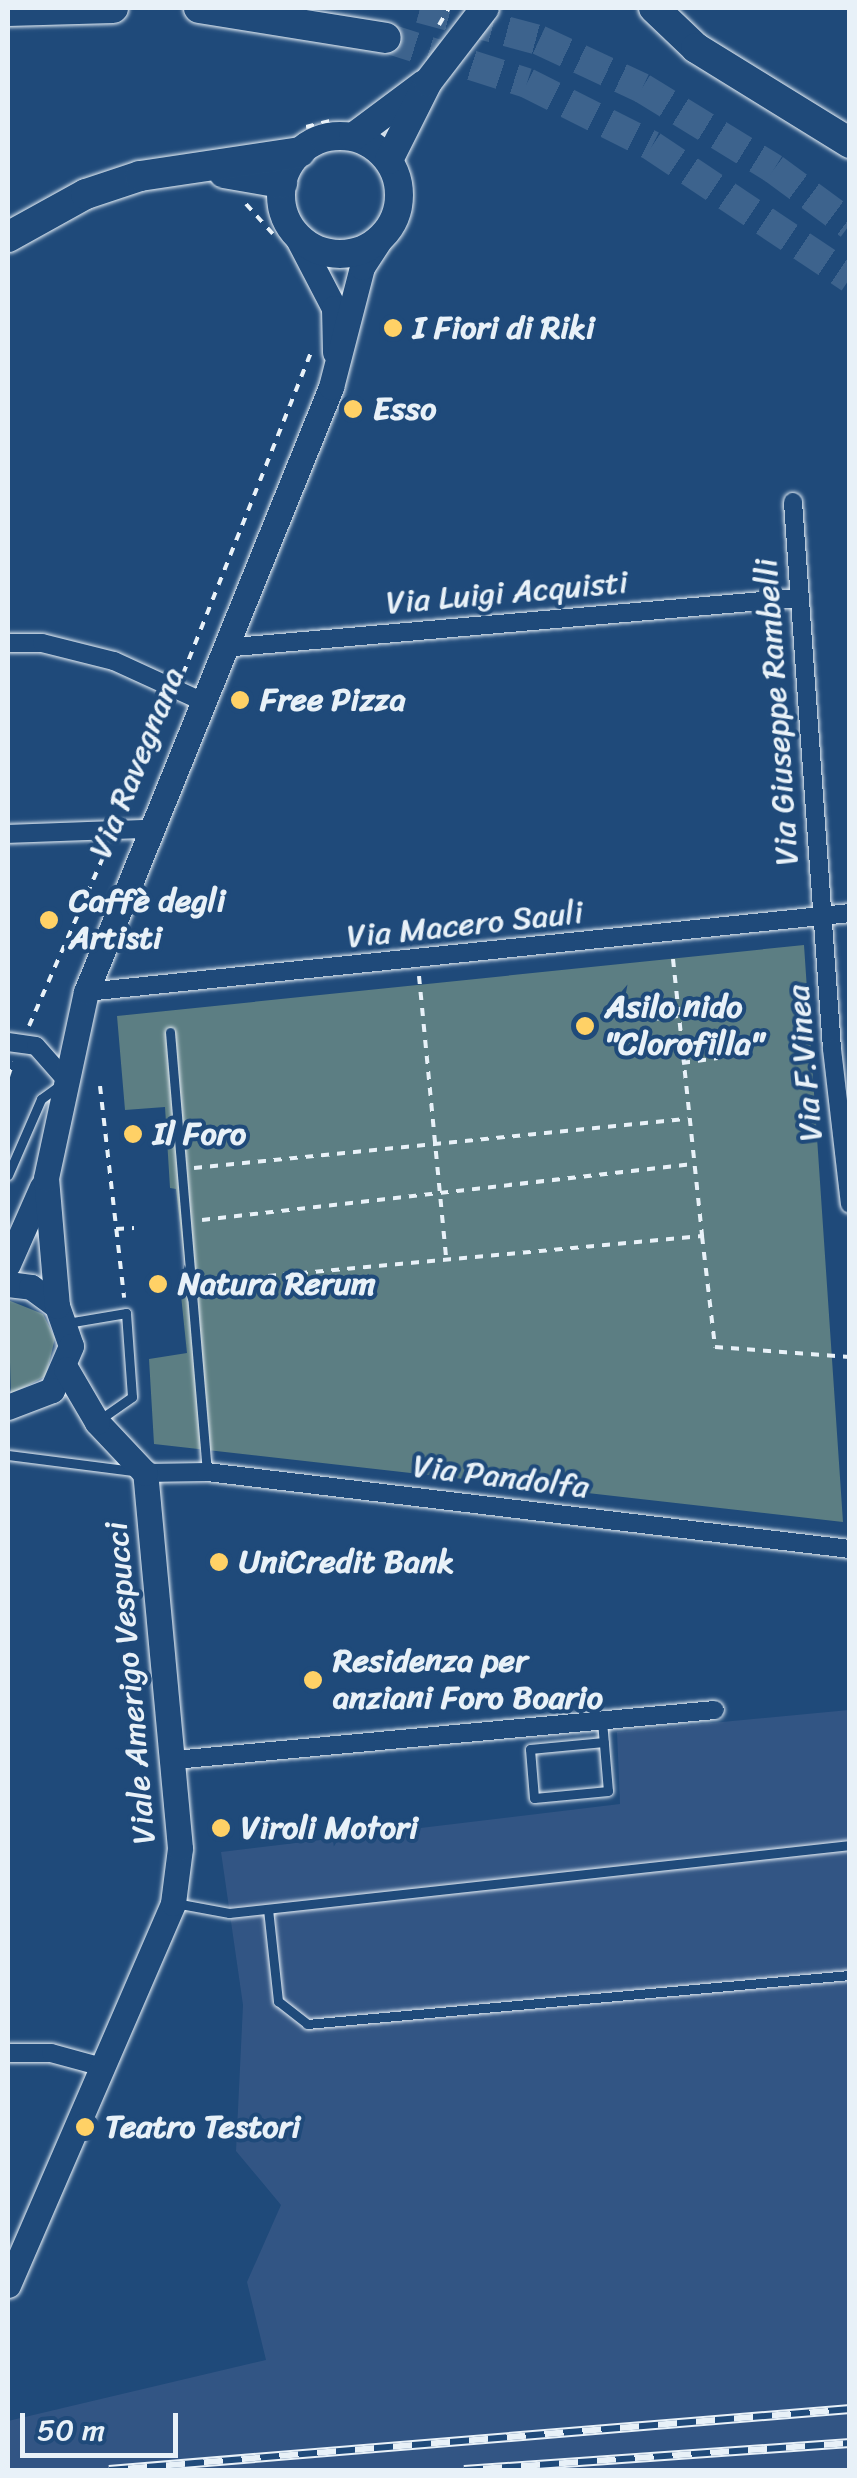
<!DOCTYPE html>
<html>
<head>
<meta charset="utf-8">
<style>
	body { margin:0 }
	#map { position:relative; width:857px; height:2478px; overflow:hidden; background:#1f4a7a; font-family:Sriracha,sans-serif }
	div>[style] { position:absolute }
	.built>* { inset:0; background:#325584 }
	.green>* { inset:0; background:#5c7e83 }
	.trunk-tunnel>* { height:30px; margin-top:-15px; transform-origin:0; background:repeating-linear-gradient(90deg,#3d638d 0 30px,transparent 0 45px) }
	.path>* { height:4px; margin-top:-2px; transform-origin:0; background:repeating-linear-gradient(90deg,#e8f1f8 0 8px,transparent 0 16px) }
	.roads { filter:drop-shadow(0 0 2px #e8f1f8) drop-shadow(0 0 2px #e8f1f8) }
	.service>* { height:9px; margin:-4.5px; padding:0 4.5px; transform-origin:4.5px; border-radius:4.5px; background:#1f4a7a }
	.minor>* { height:18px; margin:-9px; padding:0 9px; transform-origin:9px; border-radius:9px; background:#1f4a7a }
	.secondary>* { height:25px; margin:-12.5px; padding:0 12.5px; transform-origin:12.5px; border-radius:12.5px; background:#1f4a7a }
	.primary>* { height:28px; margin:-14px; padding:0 14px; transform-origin:14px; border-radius:14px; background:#1f4a7a }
	.primary>.ring { margin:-14px; padding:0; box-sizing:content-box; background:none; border:28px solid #1f4a7a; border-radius:50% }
	.trunk>* { height:30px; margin:-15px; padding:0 15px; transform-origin:15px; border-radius:15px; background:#1f4a7a }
	.rail>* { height:10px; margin-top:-5px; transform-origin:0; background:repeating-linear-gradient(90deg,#1f4a7a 0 19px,#e8f1f8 0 38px); box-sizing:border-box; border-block:2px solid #e8f1f8 }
	.dots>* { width:28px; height:28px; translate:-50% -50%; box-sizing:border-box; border:5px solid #1f4a7a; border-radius:50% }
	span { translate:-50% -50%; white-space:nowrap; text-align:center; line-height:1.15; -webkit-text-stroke:8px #1f4a7a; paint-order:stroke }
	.poi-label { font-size:32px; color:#e8f1f8; font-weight:700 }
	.left { translate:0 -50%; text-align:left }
	.street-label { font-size:32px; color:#e8f1f8 }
	.frame { position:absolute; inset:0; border:10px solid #e8f1f8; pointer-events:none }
	.scale { position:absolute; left:20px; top:2413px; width:158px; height:45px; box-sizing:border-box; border:5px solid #e8f1f8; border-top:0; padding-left:12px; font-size:30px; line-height:35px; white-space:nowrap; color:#e8f1f8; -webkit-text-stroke:8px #1f4a7a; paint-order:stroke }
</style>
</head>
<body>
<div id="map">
	<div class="built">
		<i style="clip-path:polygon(849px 1710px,849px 2470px,8px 2470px,8px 2421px,266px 2360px,247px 2282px,281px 2205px,236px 2151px,243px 2005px,221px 1852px,620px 1804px,617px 1732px)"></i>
	</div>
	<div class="green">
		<i style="clip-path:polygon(804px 945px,843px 1522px,154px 1444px,149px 1359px,187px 1353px,179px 1276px,186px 1274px,176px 1189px,170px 1188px,165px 1107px,125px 1110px,117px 1016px)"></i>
		<i style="clip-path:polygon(8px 1300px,43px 1314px,55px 1338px,46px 1376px,11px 1394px)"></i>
	</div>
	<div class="trunk-tunnel">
		<i style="left:420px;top:8px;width:123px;rotate:15.1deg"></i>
		<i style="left:539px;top:40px;width:114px;rotate:25deg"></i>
		<i style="left:642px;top:88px;width:155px;rotate:31.5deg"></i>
		<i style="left:774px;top:169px;width:94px;rotate:36.4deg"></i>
		<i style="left:386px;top:38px;width:148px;rotate:17.7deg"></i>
		<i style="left:527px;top:83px;width:140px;rotate:26.7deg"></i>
		<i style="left:652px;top:146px;width:238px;rotate:33.7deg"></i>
	</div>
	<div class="path">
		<i style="left:439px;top:25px;width:20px;rotate:-60deg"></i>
		<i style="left:306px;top:127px;width:30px;rotate:-14deg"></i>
		<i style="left:246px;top:204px;width:40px;rotate:48deg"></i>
		<i style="left:183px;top:674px;width:346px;rotate:-68.3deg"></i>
		<i style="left:123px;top:811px;width:115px;rotate:-65.9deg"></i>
		<i style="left:673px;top:959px;width:279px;rotate:84deg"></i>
		<i style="left:419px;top:976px;width:283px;rotate:84.5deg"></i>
		<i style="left:654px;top:1019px;width:24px;rotate:-7deg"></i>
		<i style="left:29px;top:1026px;width:194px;rotate:-66.3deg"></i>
		<i style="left:682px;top:1063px;width:36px;rotate:-8deg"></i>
		<i style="left:8px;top:1077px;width:16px;rotate:-72deg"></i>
		<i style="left:100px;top:1086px;width:213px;rotate:83.5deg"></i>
		<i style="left:194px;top:1168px;width:496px;rotate:-5.7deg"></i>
		<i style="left:202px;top:1220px;width:494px;rotate:-6.5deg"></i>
		<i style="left:116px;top:1229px;width:18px;rotate:-3deg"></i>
		<i style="left:204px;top:1282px;width:500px;rotate:-5.28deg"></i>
		<i style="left:702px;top:1236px;width:112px;rotate:83.3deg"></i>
		<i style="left:715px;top:1347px;width:135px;rotate:4.2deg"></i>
	</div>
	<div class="roads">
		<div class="service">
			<i style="left:170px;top:1032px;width:442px;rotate:85.2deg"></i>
			<i style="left:8px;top:1175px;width:83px;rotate:-66.5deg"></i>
			<i style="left:41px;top:1099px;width:24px;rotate:-36deg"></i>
			<i style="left:67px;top:1323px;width:60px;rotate:-9.6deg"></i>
			<i style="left:126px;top:1313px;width:84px;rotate:85.9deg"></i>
			<i style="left:132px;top:1397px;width:38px;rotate:145deg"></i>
			<i style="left:8px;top:1455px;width:126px;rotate:7.3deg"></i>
			<i style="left:602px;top:1721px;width:70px;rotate:85.1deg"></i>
			<i style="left:608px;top:1791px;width:74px;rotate:174.6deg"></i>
			<i style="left:534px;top:1798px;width:49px;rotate:-94.7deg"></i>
			<i style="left:530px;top:1749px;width:74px;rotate:-5.4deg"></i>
			<i style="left:175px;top:1903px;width:55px;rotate:10.5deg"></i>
			<i style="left:229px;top:1913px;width:625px;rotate:-6.25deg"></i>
			<i style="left:268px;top:1909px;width:93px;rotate:83.8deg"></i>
			<i style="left:278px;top:2001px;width:37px;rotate:38deg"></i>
			<i style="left:307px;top:2024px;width:545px;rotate:-5.16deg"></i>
		</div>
		<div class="minor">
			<i style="left:793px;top:502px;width:548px;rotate:85.92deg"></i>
			<i style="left:832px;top:1049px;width:156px;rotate:83.4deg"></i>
			<i style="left:8px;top:643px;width:34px"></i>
			<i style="left:42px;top:643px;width:74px;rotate:14deg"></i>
			<i style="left:114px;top:661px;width:94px;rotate:24.6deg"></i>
			<i style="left:223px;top:648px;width:576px;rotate:-4.98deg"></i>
			<i style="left:8px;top:834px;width:139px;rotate:-2.1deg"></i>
			<i style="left:86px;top:992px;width:768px;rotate:-5.9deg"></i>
			<i style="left:8px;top:1042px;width:28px;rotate:8deg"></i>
			<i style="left:36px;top:1046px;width:45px;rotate:48.6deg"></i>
			<i style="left:145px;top:1473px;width:62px;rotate:-0.9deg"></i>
			<i style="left:207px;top:1472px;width:648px;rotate:6.83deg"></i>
			<i style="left:174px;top:1760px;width:543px;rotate:-5.28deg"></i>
			<i style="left:8px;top:2053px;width:43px"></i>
			<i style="left:51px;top:2053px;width:50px;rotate:15.2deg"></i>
		</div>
		<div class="secondary">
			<i style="left:296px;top:235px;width:82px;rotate:62.5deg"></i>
			<i style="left:334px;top:308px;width:44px;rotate:88.7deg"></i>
			<i style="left:8px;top:1264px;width:84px;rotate:-66.2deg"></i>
			<i style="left:8px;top:1284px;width:23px;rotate:7deg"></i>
			<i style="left:31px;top:1287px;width:32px;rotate:36deg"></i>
			<i style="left:57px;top:1306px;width:42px;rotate:70.7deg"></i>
			<i style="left:71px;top:1346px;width:48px;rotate:113.4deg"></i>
			<i style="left:52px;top:1390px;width:47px;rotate:158.9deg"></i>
			<i style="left:57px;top:1306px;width:128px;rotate:-94.9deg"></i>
			<i style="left:46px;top:1178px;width:190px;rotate:-77.9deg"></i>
			<i style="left:86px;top:992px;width:653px;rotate:-67.95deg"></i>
			<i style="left:331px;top:387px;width:124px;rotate:-75.5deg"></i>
			<i style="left:362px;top:267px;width:33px;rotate:-57deg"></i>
			<i style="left:8px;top:2285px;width:416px;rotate:-66.6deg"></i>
			<i style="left:173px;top:1903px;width:55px;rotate:-82.7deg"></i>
			<i style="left:180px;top:1848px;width:377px;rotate:-95.3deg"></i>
			<i style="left:145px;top:1473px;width:70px;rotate:-133.3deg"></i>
			<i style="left:97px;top:1422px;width:61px;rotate:-120.3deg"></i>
		</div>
		<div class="primary">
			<i class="ring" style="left:281px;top:136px;width:90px;height:90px"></i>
			<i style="left:353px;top:137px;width:89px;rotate:-36.7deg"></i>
			<i style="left:389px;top:160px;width:87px;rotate:-63.4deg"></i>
			<i style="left:428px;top:82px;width:93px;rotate:-52.4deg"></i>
		</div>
		<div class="trunk">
			<i style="left:199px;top:8px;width:189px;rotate:9.1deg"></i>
			<i style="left:654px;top:8px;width:58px;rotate:43.6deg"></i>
			<i style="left:696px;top:48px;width:181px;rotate:31.7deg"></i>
			<i style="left:8px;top:11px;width:105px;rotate:-1.6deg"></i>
			<i style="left:224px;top:173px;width:59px;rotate:9.8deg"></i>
			<i style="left:8px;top:237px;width:89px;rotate:-28.9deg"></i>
			<i style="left:86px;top:194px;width:57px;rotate:-18.4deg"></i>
			<i style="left:140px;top:176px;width:162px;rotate:-8.5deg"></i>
		</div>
	</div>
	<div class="rail">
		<i style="left:109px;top:2470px;width:744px;rotate:-4.71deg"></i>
		<i style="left:464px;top:2470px;width:387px;rotate:-4deg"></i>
	</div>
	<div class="dots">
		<i style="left:393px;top:328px;background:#ffd166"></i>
		<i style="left:353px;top:409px;background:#ffd166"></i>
		<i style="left:240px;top:700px;background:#ffd166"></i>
		<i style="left:49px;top:920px;background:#ffd166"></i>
		<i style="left:585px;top:1026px;background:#ffd166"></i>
		<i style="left:133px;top:1134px;background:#ffd166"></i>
		<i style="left:158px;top:1284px;background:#ffd166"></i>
		<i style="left:219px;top:1562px;background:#ffd166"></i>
		<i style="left:313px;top:1680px;background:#ffd166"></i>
		<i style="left:221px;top:1828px;background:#ffd166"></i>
		<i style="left:85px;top:2127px;background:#ffd166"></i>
	</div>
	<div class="poi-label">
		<span class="left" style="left:413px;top:328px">I Fiori di Riki</span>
		<span class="left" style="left:373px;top:409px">Esso</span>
		<span class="left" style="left:260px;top:700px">Free Pizza</span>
		<span class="left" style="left:69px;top:920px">Caffè degli<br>Artisti</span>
		<span class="left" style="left:605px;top:1026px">Asilo nido<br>"Clorofilla"</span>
		<span class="left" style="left:153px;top:1134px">Il Foro</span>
		<span class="left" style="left:178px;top:1284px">Natura Rerum</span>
		<span class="left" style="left:239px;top:1562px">UniCredit Bank</span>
		<span class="left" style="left:333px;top:1680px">Residenza per<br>anziani Foro Boario</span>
		<span class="left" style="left:241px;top:1828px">Viroli Motori</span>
		<span class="left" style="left:105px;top:2127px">Teatro Testori</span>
	</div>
	<div class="street-label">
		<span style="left:507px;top:593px;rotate:-5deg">Via Luigi Acquisti</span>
		<span style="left:777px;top:712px;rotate:-94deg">Via Giuseppe Rambelli</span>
		<span style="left:137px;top:763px;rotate:-68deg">Via Ravegnana</span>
		<span style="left:465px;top:925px;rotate:-6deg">Via Macero Sauli</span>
		<span style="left:805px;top:1063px;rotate:-95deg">Via F.Vinea</span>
		<span style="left:501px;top:1477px;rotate:7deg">Via Pandolfa</span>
		<span style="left:131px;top:1683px;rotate:-95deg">Viale Amerigo Vespucci</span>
	</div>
	<div class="frame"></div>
	<div class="scale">50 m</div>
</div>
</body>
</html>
